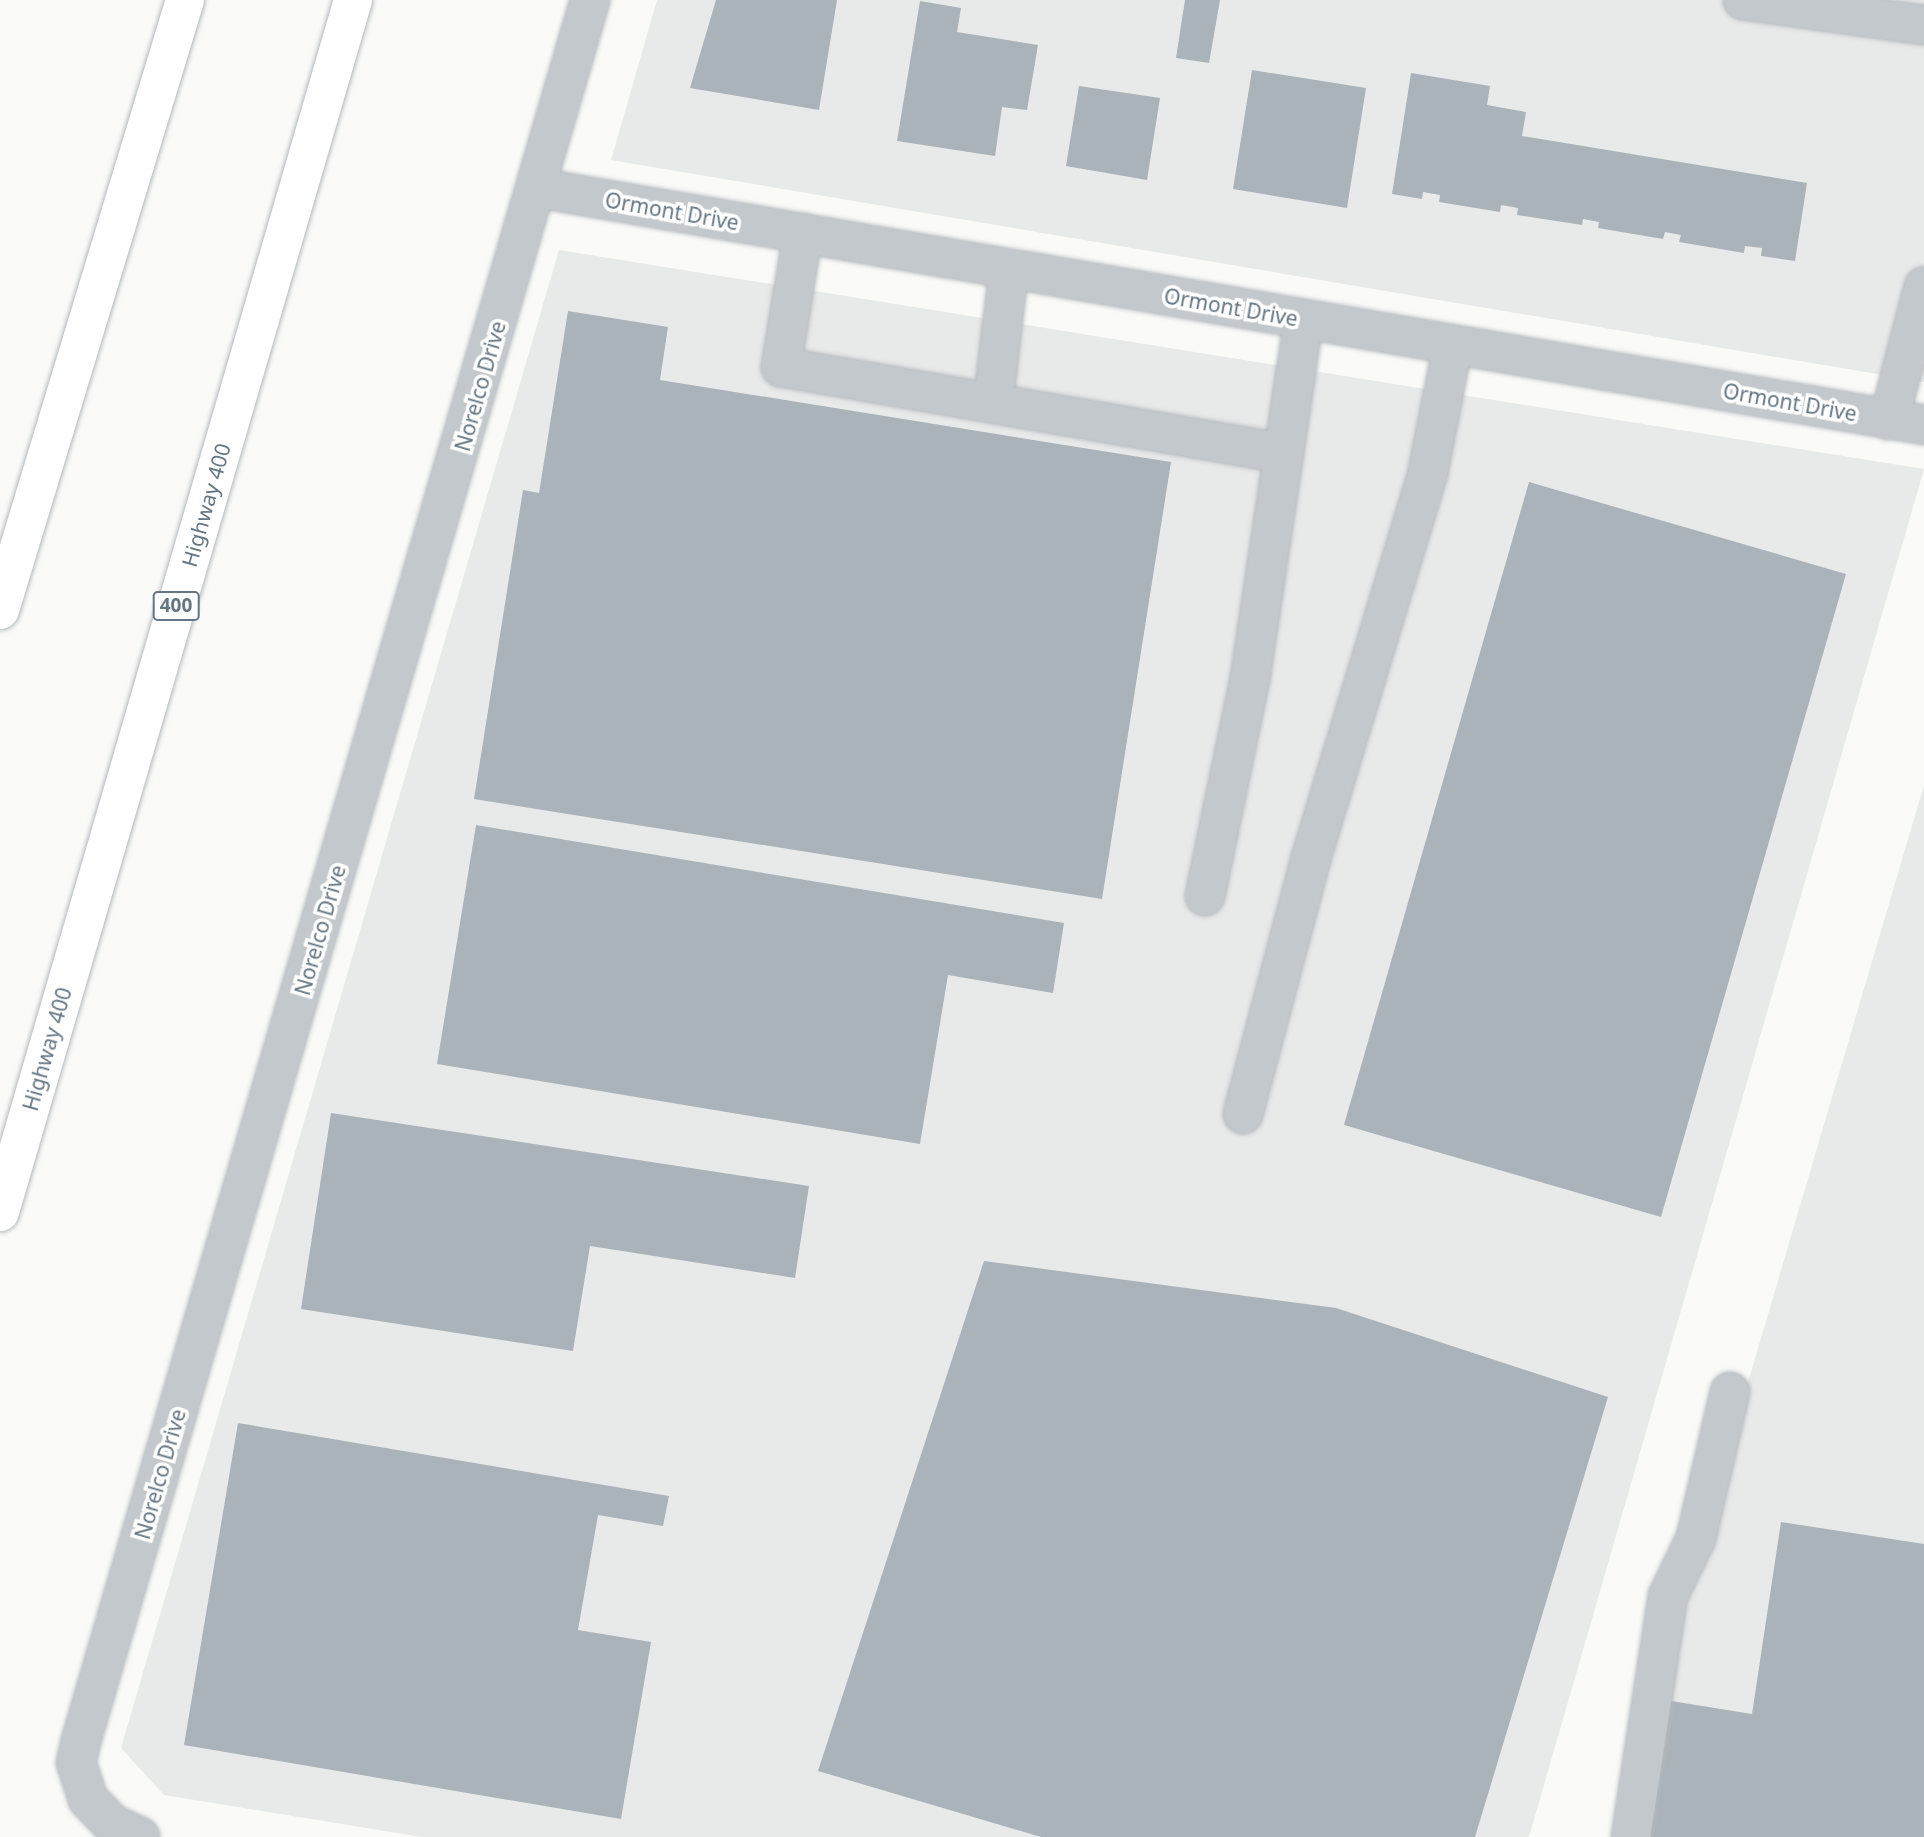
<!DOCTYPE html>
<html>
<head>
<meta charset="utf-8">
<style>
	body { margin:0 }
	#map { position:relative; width:1924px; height:1837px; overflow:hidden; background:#fafaf8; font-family:"Noto Sans",sans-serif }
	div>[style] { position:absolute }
	.built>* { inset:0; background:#e8e9e9 }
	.building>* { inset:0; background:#aab3b9 }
	.roads { filter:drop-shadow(0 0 2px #b4b9bd) drop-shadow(0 0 2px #b4b9bd) }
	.minor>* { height:38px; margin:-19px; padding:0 19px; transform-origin:19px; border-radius:19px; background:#c3c8cc }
	.highway>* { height:38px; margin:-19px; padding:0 19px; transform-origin:19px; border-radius:19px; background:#fff }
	span { translate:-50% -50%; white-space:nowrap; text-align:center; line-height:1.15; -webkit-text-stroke:7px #fff; paint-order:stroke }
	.shield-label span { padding:2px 5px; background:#fff; border:2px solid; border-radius:5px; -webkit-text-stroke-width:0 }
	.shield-label { font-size:19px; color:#657683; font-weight:700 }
	.street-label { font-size:21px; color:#657683 }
</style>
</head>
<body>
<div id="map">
	<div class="built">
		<i style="clip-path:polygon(657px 0,1924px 0,1924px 382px,611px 160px)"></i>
		<i style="clip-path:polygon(559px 250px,1924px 469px,1529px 1837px,422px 1837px,164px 1795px,121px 1748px)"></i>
		<i style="clip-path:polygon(1924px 785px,1924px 1837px,1614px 1837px)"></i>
	</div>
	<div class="building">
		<i style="clip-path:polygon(716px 0,837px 0,819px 110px,690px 88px)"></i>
		<i style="clip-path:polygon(1185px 0,1220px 0,1209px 63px,1176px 58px)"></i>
		<i style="clip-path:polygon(920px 1px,961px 8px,957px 32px,1038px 45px,1027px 110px,1002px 107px,995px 156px,897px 141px)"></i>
		<i style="clip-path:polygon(1252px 70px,1366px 88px,1347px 208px,1233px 189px)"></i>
		<i style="clip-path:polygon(1411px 73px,1490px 86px,1487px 105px,1526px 112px,1522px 136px,1807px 183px,1795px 261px,1761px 256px,1762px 248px,1745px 246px,1744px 253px,1679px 242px,1681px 235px,1665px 232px,1663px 239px,1598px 228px,1599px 222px,1583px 219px,1582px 225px,1517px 215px,1518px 208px,1501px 205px,1500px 212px,1439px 202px,1440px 195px,1423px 192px,1422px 199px,1392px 194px)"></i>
		<i style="clip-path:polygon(1079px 86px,1160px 98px,1147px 180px,1066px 166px)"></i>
		<i style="clip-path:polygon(568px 311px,668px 327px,660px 380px,1171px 462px,1102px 899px,474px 799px,523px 490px,539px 493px)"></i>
		<i style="clip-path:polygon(1529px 482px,1846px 574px,1661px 1217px,1344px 1125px)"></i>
		<i style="clip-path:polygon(476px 825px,1064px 923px,1053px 993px,948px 975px,920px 1144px,437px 1064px)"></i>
		<i style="clip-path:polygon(331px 1113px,809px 1186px,795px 1278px,590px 1246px,573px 1351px,301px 1309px)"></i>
		<i style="clip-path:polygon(984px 1261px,1336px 1308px,1608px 1397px,1475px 1837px,1041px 1837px,818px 1771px)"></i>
		<i style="clip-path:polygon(238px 1423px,669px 1496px,663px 1526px,598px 1515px,578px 1630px,651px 1642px,621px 1819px,184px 1745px)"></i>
		<i style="clip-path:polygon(1781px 1522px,1924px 1544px,1924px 1837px,1650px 1837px,1671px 1701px,1752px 1714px)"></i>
	</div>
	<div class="roads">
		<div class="minor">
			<i style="left:1743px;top:0;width:183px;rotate:7.9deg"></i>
			<i style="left:538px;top:188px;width:1406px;rotate:9.7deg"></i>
			<i style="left:803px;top:233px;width:136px;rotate:99.3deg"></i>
			<i style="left:781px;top:367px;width:507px;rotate:9.76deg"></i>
			<i style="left:993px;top:403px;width:135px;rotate:-83.2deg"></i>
			<i style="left:1889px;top:420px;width:138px;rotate:-75.3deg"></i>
			<i style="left:1205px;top:896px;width:222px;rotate:-78.3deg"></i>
			<i style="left:1250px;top:679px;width:364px;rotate:-81.5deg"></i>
			<i style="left:1243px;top:1114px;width:265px;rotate:-75.1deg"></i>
			<i style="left:1311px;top:858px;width:403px;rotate:-73.1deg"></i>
			<i style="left:1428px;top:472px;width:129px;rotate:-78.9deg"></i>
			<i style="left:140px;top:1837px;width:31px;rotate:-155deg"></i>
			<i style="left:112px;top:1824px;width:35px;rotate:-134deg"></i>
			<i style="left:88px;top:1799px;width:38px;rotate:-108deg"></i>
			<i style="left:76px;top:1763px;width:23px;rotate:-77deg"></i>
			<i style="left:81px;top:1741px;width:1814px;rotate:-73.7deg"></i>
			<i style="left:1631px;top:1837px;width:244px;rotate:-81.3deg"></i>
			<i style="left:1668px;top:1596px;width:64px;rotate:-64.2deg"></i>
			<i style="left:1696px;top:1538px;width:150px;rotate:-76.9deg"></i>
		</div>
		<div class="highway">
			<i style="left:0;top:610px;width:637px;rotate:-73.13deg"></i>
			<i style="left:0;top:1212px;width:1262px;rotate:-73.76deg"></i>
		</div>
	</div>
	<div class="shield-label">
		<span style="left:176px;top:606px">400</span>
	</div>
	<div class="street-label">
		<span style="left:672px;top:211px;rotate:10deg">Ormont Drive</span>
		<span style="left:1231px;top:307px;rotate:10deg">Ormont Drive</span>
		<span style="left:480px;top:386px;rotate:-74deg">Norelco Drive</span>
		<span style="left:1790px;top:402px;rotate:10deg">Ormont Drive</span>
		<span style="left:206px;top:505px;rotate:-74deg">Highway 400</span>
		<span style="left:320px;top:930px;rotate:-74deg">Norelco Drive</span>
		<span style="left:47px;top:1049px;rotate:-74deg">Highway 400</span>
		<span style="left:160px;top:1474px;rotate:-74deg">Norelco Drive</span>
	</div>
</div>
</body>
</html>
